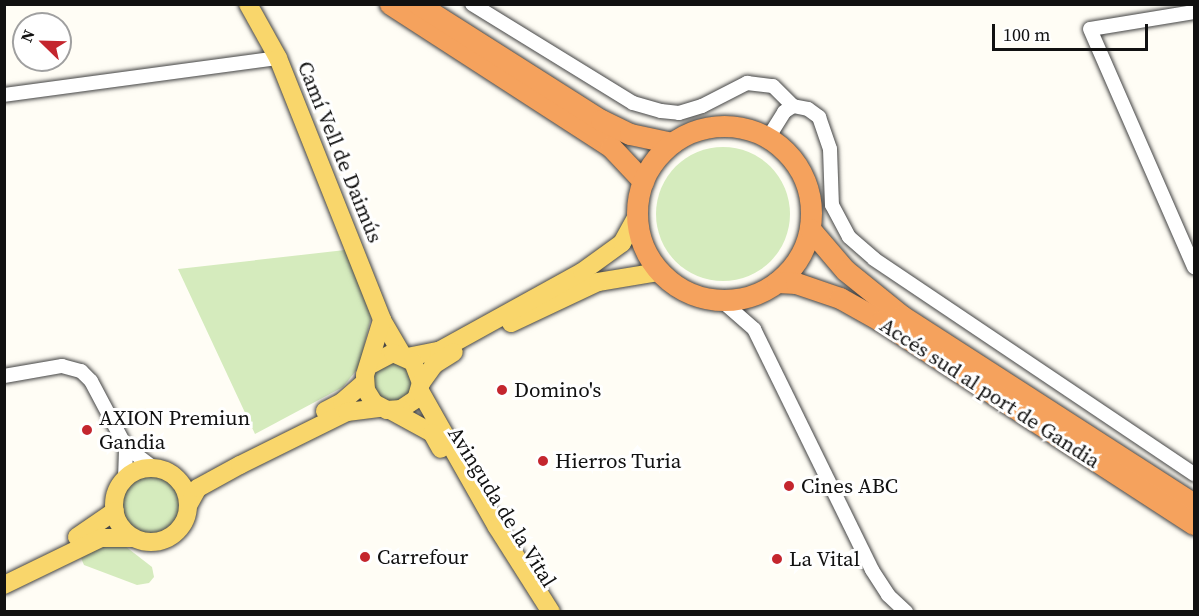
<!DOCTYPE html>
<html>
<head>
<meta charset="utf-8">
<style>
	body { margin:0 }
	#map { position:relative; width:1199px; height:616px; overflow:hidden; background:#fffdf5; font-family:"Source Serif 4",serif }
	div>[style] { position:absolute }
	.green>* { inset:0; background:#d5ebbd }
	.round { border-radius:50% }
	.roads { filter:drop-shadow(0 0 2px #444) drop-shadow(0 0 2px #444) }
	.minor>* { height:14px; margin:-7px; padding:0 7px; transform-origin:7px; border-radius:7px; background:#fff }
	.major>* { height:18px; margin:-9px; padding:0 9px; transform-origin:9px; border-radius:9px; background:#f9d66b }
	.major>.ring { margin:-9px; padding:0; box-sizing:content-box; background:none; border:18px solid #f9d66b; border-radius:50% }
	.highway>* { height:21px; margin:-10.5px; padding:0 10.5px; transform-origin:10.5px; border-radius:10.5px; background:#f5a25d }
	.highway>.ring { margin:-10.5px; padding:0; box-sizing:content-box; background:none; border:21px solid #f5a25d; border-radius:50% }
	.dots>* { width:16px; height:16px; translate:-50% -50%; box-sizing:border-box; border:3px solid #fff; border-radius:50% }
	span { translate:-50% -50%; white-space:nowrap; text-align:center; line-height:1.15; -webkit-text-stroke:6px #fff; paint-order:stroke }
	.street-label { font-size:21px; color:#111 }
	.poi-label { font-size:21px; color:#111 }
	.left { translate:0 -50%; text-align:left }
	.frame { position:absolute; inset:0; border:6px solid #111; pointer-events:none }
	.north { position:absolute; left:12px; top:12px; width:60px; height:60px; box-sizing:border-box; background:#fff; border:2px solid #a0a0a0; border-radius:50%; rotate:293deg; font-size:16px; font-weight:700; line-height:24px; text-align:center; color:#111 }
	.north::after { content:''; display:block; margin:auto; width:21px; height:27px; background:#c4262e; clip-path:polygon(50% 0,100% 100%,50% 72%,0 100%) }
	.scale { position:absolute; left:992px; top:24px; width:156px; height:27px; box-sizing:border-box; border:3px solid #111; border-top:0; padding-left:8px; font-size:18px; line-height:21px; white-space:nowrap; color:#111; -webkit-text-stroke:4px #fff; paint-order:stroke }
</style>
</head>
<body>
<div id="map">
	<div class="green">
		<i class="round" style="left:656px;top:147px;width:134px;height:134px"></i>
		<i style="clip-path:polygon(345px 250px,371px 317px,359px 367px,343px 387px,255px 434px,178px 269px)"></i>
		<i style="clip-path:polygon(390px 359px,414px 373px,411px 394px,393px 403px,375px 393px,373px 373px)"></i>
		<i class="round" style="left:122px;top:476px;width:58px;height:58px"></i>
		<i style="clip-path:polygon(125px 546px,152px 567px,154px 577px,149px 583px,137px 585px,84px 565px,81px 558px,102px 547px)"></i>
	</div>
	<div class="roads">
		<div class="minor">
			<i style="left:472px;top:4px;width:189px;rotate:31.6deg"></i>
			<i style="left:633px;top:103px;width:29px;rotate:16deg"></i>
			<i style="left:661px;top:111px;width:18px;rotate:6deg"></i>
			<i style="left:679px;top:113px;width:24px;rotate:-17deg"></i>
			<i style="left:702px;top:106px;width:51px;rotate:-27.1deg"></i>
			<i style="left:747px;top:83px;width:26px;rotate:7deg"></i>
			<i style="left:773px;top:86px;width:28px;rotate:45deg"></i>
			<i style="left:1194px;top:12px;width:105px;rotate:170.7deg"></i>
			<i style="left:1090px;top:29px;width:260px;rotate:66.4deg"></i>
			<i style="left:4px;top:95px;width:276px;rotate:-7.7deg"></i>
			<i style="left:768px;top:138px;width:31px;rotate:-58deg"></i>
			<i style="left:784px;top:112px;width:11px;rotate:-34deg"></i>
			<i style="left:793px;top:106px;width:15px;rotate:11deg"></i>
			<i style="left:808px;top:109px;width:14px;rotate:36deg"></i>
			<i style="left:819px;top:117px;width:34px;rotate:71deg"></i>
			<i style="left:830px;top:149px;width:56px;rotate:88deg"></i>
			<i style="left:832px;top:205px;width:36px;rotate:62deg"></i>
			<i style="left:849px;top:237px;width:33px;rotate:41deg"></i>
			<i style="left:874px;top:259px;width:386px;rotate:33.9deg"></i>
			<i style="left:722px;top:301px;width:43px;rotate:41.2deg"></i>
			<i style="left:754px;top:329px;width:268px;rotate:63.9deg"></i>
			<i style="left:872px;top:570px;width:30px;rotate:57deg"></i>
			<i style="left:888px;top:595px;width:25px;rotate:43deg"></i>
			<i style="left:4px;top:376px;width:59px;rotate:-9.8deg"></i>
			<i style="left:62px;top:366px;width:20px;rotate:15deg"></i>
			<i style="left:81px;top:371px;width:14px;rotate:45deg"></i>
			<i style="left:91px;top:381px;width:75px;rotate:62.1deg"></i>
			<i style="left:126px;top:447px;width:35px;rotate:37deg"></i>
			<i style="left:125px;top:479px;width:32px;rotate:-88deg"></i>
		</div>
		<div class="major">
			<i style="left:248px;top:4px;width:62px;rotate:60.9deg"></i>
			<i style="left:278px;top:58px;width:282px;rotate:68.3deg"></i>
			<i style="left:382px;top:320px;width:42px;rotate:59.7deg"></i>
			<i style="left:511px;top:323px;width:96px;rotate:-25.2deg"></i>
			<i style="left:598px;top:282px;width:62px;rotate:-9.3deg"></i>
			<i style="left:407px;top:357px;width:33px;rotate:-11deg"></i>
			<i style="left:439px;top:351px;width:163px;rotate:-28.9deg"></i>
			<i style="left:582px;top:272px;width:49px;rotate:-35.9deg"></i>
			<i style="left:622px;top:243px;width:29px;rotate:-61deg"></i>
			<i style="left:372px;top:364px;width:24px;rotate:-28deg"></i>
			<i style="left:393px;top:353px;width:22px;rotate:24deg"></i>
			<i style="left:413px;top:362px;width:22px;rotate:69deg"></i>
			<i style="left:421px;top:383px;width:17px;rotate:107deg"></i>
			<i style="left:416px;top:399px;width:18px;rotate:146deg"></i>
			<i style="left:401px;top:409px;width:14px;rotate:176deg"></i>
			<i style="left:387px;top:410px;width:15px;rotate:-152deg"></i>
			<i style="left:374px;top:403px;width:15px;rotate:-122deg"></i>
			<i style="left:366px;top:390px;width:15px;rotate:-94deg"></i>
			<i style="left:365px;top:375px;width:58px;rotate:-72.8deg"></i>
			<i style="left:421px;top:383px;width:24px;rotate:-54deg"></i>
			<i style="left:435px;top:364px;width:22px;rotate:-32deg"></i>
			<i style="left:420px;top:391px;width:156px;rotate:60.5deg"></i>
			<i style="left:497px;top:527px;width:101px;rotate:57.6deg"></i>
			<i style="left:325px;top:411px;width:19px;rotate:-28deg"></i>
			<i style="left:342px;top:402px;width:30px;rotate:-41deg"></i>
			<i style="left:392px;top:411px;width:46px;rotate:28.8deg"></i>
			<i style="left:432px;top:433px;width:18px;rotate:61deg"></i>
			<i class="ring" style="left:114px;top:468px;width:56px;height:56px"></i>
			<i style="left:189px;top:504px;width:18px;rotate:-61deg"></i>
			<i style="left:198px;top:488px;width:48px;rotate:-28.7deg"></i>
			<i style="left:240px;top:465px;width:119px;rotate:-26.4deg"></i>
			<i style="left:347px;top:412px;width:34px;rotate:-7deg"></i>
			<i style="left:77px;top:537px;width:46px;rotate:-34.4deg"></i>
			<i style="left:4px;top:585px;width:108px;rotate:-25.9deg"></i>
			<i style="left:101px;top:538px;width:32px"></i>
		</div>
		<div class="highway">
			<i style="left:390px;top:4px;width:263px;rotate:32.9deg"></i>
			<i style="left:611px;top:147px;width:47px;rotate:46.7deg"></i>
			<i style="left:418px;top:4px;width:217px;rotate:32.4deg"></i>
			<i style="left:601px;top:120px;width:32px;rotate:26deg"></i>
			<i style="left:630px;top:134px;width:43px;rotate:12.1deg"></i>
			<i class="ring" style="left:637px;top:126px;width:153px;height:153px"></i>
			<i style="left:810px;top:229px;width:54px;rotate:49.5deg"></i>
			<i style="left:845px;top:270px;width:73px;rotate:38.9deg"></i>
			<i style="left:902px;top:316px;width:347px;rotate:32.8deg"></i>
			<i style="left:777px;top:282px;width:19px;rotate:3deg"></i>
			<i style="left:796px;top:283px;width:46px;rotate:18.8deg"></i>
			<i style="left:840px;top:298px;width:47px;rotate:29.3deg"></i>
			<i style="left:881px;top:321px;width:373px;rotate:33deg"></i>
		</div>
	</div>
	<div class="dots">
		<i style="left:502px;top:390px;background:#c4262e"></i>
		<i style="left:87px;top:430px;background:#c4262e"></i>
		<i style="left:543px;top:461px;background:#c4262e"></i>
		<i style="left:789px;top:486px;background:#c4262e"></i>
		<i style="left:365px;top:557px;background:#c4262e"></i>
		<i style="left:777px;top:559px;background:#c4262e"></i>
	</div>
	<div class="street-label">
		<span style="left:340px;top:152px;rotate:68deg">Camí Vell de Daimús</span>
		<span style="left:990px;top:393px;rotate:33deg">Accés sud al port de Gandia</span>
		<span style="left:502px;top:507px;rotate:58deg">Avinguda de la Vital</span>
	</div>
	<div class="poi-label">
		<span class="left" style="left:514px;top:390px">Domino's</span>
		<span class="left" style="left:99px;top:430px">AXION Premiun<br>Gandia</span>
		<span class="left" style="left:555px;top:461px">Hierros Turia</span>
		<span class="left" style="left:801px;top:486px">Cines ABC</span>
		<span class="left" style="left:377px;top:557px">Carrefour</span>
		<span class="left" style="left:789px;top:559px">La Vital</span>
	</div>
	<div class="frame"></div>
	<div class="north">N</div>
	<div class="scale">100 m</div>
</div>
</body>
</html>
